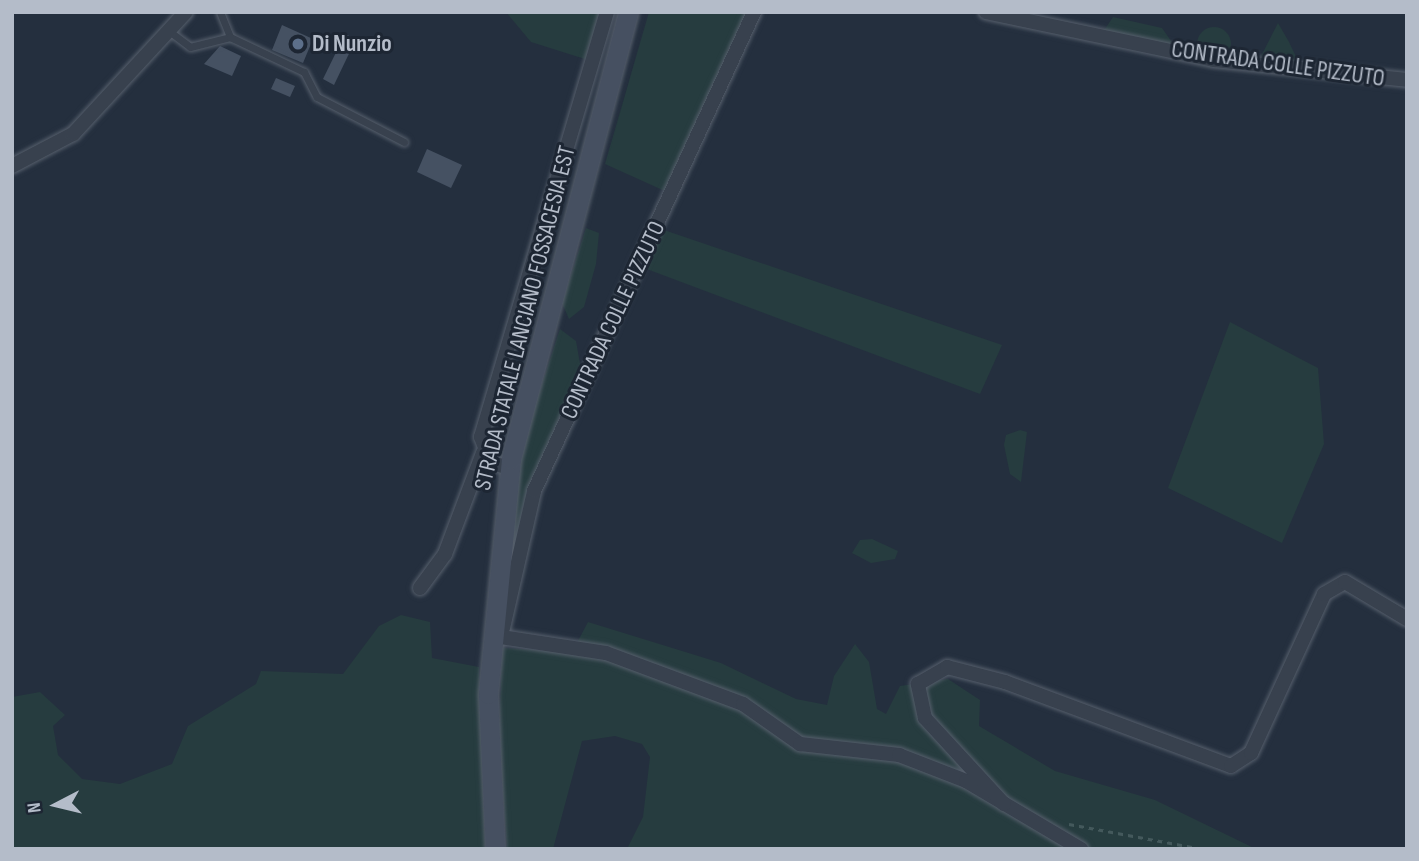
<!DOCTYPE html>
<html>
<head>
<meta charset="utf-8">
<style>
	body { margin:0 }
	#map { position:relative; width:1419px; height:861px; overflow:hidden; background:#242f3e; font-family:"Sofia Sans Condensed",sans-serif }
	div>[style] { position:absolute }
	.green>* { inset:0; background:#263c3f }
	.round { border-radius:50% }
	.building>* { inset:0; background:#455162 }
	.path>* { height:2.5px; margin-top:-1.25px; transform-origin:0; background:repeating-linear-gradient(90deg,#44595c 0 5px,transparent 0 10px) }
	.roads { filter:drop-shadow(0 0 2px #565f6c) drop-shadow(0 0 2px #565f6c) }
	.service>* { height:7px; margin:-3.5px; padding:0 3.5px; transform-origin:3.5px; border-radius:3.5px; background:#38414e }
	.minor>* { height:14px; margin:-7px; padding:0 7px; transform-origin:7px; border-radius:7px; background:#38414e }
	.secondary>* { height:19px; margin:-9.5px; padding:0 9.5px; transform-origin:9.5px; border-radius:9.5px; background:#465061 }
	.dots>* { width:19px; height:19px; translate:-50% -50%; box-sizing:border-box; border:4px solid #1d2633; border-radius:50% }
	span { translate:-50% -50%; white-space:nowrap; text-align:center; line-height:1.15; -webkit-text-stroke:6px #1d2633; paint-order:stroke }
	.poi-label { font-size:24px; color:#b4bcc9; font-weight:700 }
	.left { translate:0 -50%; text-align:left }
	.street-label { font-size:24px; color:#b4bcc9 }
	.frame { position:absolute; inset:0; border:14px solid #b4bcc9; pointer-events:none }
	.north { position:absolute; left:21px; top:770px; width:70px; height:70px; -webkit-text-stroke:5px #1d2633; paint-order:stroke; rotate:263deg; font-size:19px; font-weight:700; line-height:28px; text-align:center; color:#b4bcc9 }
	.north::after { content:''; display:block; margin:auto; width:24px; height:32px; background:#b4bcc9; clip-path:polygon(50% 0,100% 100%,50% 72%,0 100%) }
</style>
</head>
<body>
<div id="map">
	<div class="green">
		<i style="clip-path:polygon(506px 12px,601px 12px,588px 60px,531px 42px)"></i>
		<i style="clip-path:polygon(649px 12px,751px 12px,667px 192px,605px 164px)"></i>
		<i style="clip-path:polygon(1113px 17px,1162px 28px,1176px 48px,1103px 32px)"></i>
		<i style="clip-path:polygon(1278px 23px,1289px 42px,1301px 67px,1257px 64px)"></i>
		<i class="round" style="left:1197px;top:27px;width:34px;height:34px"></i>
		<i style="clip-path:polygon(586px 228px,599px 233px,596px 264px,584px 307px,569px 319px,562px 303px)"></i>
		<i style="clip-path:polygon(661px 229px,1002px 345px,980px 394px,644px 268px)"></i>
		<i style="clip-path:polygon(1230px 322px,1318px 368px,1324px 444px,1282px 543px,1168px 488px)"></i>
		<i style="clip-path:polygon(560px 329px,576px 341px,582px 375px,532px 490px,510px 582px,510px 506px,519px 453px)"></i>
		<i style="clip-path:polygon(1020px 430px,1027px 432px,1021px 482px,1010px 474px,1004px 445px,1006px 435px)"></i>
		<i style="clip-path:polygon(872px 539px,898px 551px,895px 559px,871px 563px,852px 553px,860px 540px)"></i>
		<i style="clip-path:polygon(401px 615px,430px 622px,432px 658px,479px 667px,485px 849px,12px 849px,12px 697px,40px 692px,65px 715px,53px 726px,58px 755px,82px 779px,120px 784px,172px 764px,188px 726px,256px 684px,261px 671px,343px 674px,379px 626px)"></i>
		<i style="clip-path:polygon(588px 622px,721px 663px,796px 699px,827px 705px,834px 676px,855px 644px,869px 662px,877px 709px,886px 714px,900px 686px,948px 679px,980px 700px,979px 726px,1055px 771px,1155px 800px,1256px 849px,627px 849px,643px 817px,650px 757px,642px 744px,615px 736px,582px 741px,553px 849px,507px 849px,499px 737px,502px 648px,572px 652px)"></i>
	</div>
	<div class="building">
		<i style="clip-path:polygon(282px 25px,313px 39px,303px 63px,272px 50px)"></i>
		<i style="clip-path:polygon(345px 34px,356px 39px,334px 85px,323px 79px)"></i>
		<i style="clip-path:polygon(220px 46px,241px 56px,232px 76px,204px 64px)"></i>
		<i style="clip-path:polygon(276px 78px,295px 86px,290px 97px,271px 89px)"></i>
		<i style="clip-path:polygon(427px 149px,462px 165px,451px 188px,417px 172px)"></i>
	</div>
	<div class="path">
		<i style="left:1069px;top:824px;width:136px;rotate:10.6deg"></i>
	</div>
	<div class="roads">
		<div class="service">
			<i style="left:220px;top:12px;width:27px;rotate:68deg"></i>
			<i style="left:169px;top:31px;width:26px;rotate:37deg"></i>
			<i style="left:190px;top:47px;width:41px;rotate:-14deg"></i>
			<i style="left:230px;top:37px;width:82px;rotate:25.3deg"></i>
			<i style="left:304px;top:72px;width:28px;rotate:63deg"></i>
			<i style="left:317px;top:97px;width:98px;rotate:27.3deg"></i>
		</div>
		<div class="minor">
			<i style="left:986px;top:12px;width:233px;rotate:11.9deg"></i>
			<i style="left:1214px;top:60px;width:194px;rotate:5.9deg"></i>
			<i style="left:12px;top:166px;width:69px;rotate:-27.7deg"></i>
			<i style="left:73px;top:134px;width:166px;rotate:-47.2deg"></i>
			<i style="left:510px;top:468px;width:20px;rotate:-165deg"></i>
			<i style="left:491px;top:463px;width:28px;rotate:-111deg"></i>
			<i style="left:481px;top:437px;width:443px;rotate:-73.5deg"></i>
			<i style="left:420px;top:588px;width:42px;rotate:-53.7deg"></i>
			<i style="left:445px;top:554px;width:108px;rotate:-69.4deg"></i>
			<i style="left:503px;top:628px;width:140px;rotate:-77.2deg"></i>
			<i style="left:534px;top:491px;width:527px;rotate:-65.33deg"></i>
			<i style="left:501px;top:637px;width:106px;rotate:8.7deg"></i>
			<i style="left:606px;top:653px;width:146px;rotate:20.4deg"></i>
			<i style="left:743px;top:704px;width:70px;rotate:35.1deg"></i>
			<i style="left:800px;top:744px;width:100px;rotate:6.3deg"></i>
			<i style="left:899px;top:755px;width:72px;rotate:21.2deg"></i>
			<i style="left:966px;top:781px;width:134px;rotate:30.6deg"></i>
			<i style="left:1004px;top:804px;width:117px;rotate:-132.6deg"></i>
			<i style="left:925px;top:718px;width:35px;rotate:-102deg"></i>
			<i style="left:918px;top:684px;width:34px;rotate:-30deg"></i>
			<i style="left:947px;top:667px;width:60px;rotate:14.5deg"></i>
			<i style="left:1005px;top:682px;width:241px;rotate:20.4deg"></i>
			<i style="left:1231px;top:766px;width:24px;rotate:-33deg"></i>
			<i style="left:1251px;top:753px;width:175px;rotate:-65.3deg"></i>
			<i style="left:1324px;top:594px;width:24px;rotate:-30deg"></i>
			<i style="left:1345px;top:582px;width:72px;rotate:30.8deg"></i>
		</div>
		<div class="secondary">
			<i style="left:495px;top:849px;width:155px;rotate:-92.6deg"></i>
			<i style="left:488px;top:694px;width:236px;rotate:-84.4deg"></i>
			<i style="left:511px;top:459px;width:462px;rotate:-75.3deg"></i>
		</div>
	</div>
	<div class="dots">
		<i style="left:298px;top:44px;background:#5c6f8a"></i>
	</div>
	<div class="poi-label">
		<span class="left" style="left:312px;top:44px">Di Nunzio</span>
	</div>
	<div class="street-label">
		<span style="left:1278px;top:64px;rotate:8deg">CONTRADA COLLE PIZZUTO</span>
		<span style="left:525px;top:318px;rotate:-76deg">STRADA STATALE LANCIANO FOSSACESIA EST</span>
		<span style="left:613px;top:320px;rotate:-65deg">CONTRADA COLLE PIZZUTO</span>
	</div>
	<div class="frame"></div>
	<div class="north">N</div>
</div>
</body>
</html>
